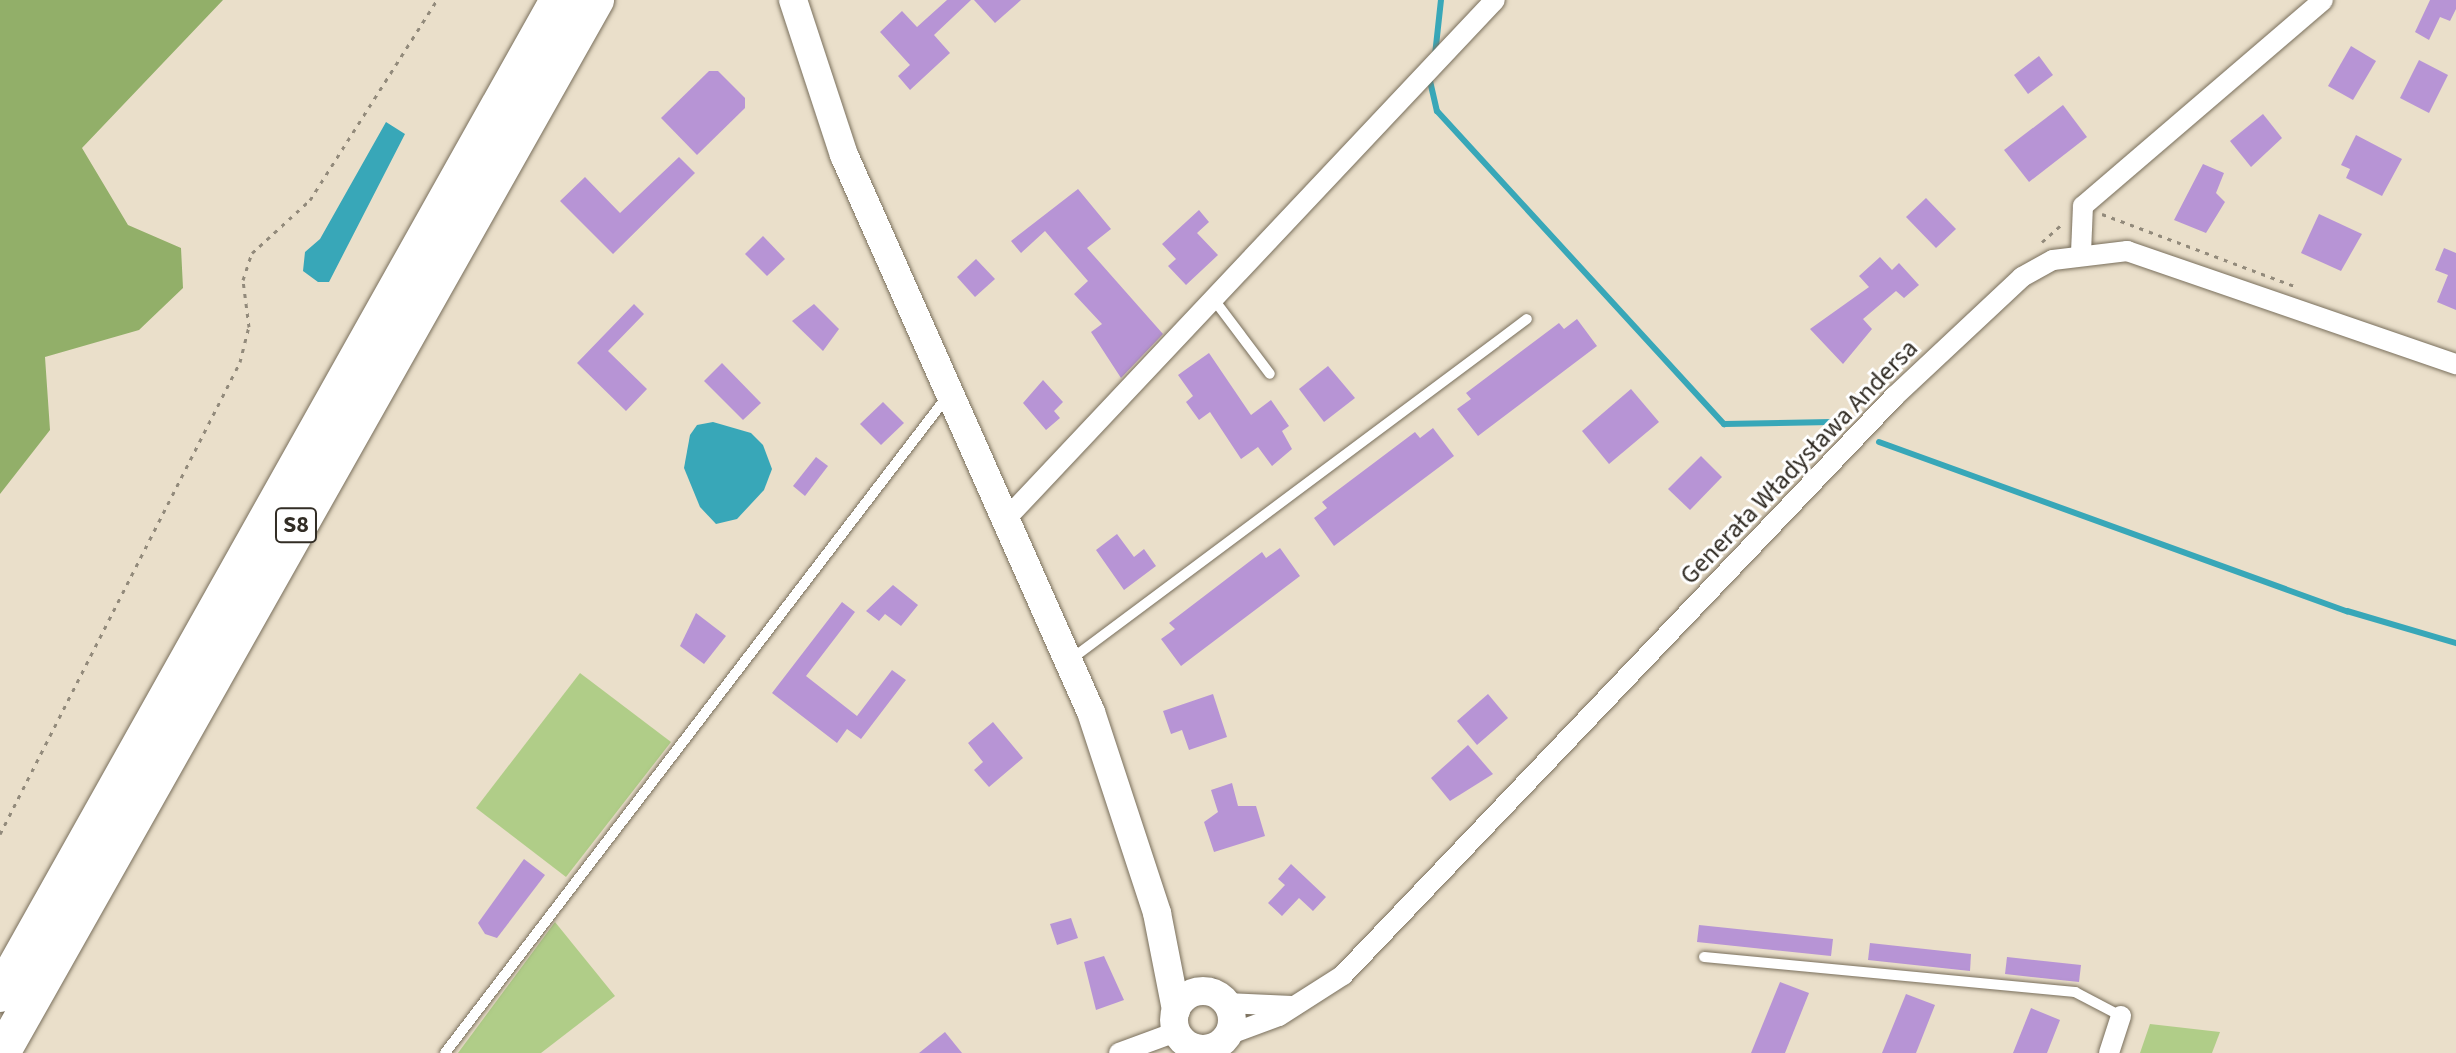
<!DOCTYPE html>
<html>
<head>
<meta charset="utf-8">
<style>
	body { margin:0 }
	#map { position:relative; width:2456px; height:1053px; overflow:hidden; background:#eadfca; font-family:"Source Sans 3",sans-serif }
	div>[style] { position:absolute }
	.green>* { inset:0; background:#b0cd88 }
	.forest>* { inset:0; background:#92af69 }
	.water>* { inset:0; background:#38a7b8 }
	.stream>* { height:6px; margin:-3px; padding:0 3px; transform-origin:3px; border-radius:3px; background:#38a7b8 }
	.building>* { inset:0; background:#b794d5 }
	.path>* { height:3px; margin-top:-1.5px; transform-origin:0; background:repeating-linear-gradient(90deg,#928a7b 0 4px,transparent 0 10px) }
	.roads { filter:drop-shadow(0 0 2px #796f5c) drop-shadow(0 0 2px #796f5c) }
	.lane>* { height:10px; margin:-5px; padding:0 5px; transform-origin:5px; border-radius:5px; background:#fff }
	.street>* { height:20px; margin:-10px; padding:0 10px; transform-origin:10px; border-radius:10px; background:#fff }
	.secondary>* { height:28px; margin:-14px; padding:0 14px; transform-origin:14px; border-radius:14px; background:#fff }
	.secondary>.ring { margin:-14px; padding:0; box-sizing:content-box; background:none; border:28px solid #fff; border-radius:50% }
	.highway>* { height:36px; margin:-18px; padding:0 18px; transform-origin:18px; border-radius:18px; background:#fff }
	span { translate:-50% -50%; white-space:nowrap; text-align:center; line-height:1.15; -webkit-text-stroke:6px #fff; paint-order:stroke }
	.shield-label span { padding:2px 6px; background:#fff; border:2px solid; border-radius:6px; -webkit-text-stroke-width:0 }
	.shield-label { font-size:24px; color:#322d25; font-weight:700 }
	.street-label { font-size:26px; color:#322d25 }
</style>
</head>
<body>
<div id="map">
	<div class="green">
		<i style="clip-path:polygon(580px 673px,671px 742px,566px 877px,476px 808px)"></i>
		<i style="clip-path:polygon(555px 922px,615px 996px,541px 1053px,458px 1053px)"></i>
		<i style="clip-path:polygon(2150px 1024px,2220px 1032px,2212px 1053px,2140px 1053px)"></i>
	</div>
	<div class="forest">
		<i style="clip-path:polygon(0 0,223px 0,82px 148px,128px 225px,181px 248px,183px 288px,139px 330px,45px 357px,50px 430px,0 494px)"></i>
	</div>
	<div class="water">
		<i style="clip-path:polygon(386px 122px,405px 134px,329px 282px,318px 282px,303px 271px,305px 252px,320px 239px)"></i>
		<i style="clip-path:polygon(713px 422px,751px 433px,763px 445px,772px 469px,764px 490px,737px 519px,716px 524px,700px 507px,684px 468px,690px 435px,697px 425px)"></i>
	</div>
	<div class="stream">
		<i style="left:1435px;top:55px;width:55px;rotate:-83.8deg"></i>
		<i style="left:1430px;top:81px;width:31px;rotate:77deg"></i>
		<i style="left:1437px;top:111px;width:425px;rotate:47.5deg"></i>
		<i style="left:1724px;top:424px;width:108px;rotate:-1.1deg"></i>
		<i style="left:1879px;top:442px;width:498px;rotate:19.9deg"></i>
		<i style="left:2347px;top:611px;width:114px;rotate:16.4deg"></i>
	</div>
	<div class="building">
		<i style="clip-path:polygon(947px 0,971px 0,934px 35px,950px 53px,910px 90px,898px 76px,910px 65px,880px 32px,902px 11px,917px 27px)"></i>
		<i style="clip-path:polygon(974px 0,1021px 0,995px 23px)"></i>
		<i style="clip-path:polygon(2430px 0,2456px 0,2456px 9px,2450px 21px,2440px 17px,2429px 40px,2415px 32px)"></i>
		<i style="clip-path:polygon(2351px 46px,2376px 61px,2353px 100px,2328px 86px)"></i>
		<i style="clip-path:polygon(2039px 56px,2053px 75px,2028px 94px,2014px 75px)"></i>
		<i style="clip-path:polygon(2419px 60px,2448px 75px,2429px 113px,2400px 98px)"></i>
		<i style="clip-path:polygon(709px 71px,718px 71px,745px 98px,745px 108px,697px 155px,661px 118px)"></i>
		<i style="clip-path:polygon(2063px 105px,2087px 137px,2029px 182px,2004px 150px)"></i>
		<i style="clip-path:polygon(2263px 114px,2282px 138px,2251px 167px,2230px 141px)"></i>
		<i style="clip-path:polygon(2356px 135px,2402px 159px,2382px 196px,2346px 178px,2350px 169px,2341px 165px)"></i>
		<i style="clip-path:polygon(679px 157px,695px 173px,613px 254px,560px 201px,585px 177px,620px 213px)"></i>
		<i style="clip-path:polygon(2203px 164px,2224px 173px,2216px 193px,2225px 202px,2206px 233px,2174px 220px)"></i>
		<i style="clip-path:polygon(1078px 189px,1111px 229px,1087px 248px,1163px 334px,1121px 378px,1091px 332px,1102px 324px,1074px 294px,1088px 281px,1045px 231px,1021px 253px,1011px 241px)"></i>
		<i style="clip-path:polygon(1926px 198px,1956px 229px,1936px 248px,1906px 217px)"></i>
		<i style="clip-path:polygon(1199px 210px,1209px 222px,1197px 233px,1218px 255px,1186px 285px,1168px 266px,1176px 259px,1162px 244px)"></i>
		<i style="clip-path:polygon(2319px 214px,2362px 234px,2341px 271px,2301px 253px)"></i>
		<i style="clip-path:polygon(763px 236px,785px 259px,767px 276px,745px 254px)"></i>
		<i style="clip-path:polygon(2444px 248px,2456px 253px,2456px 310px,2437px 302px,2448px 275px,2435px 270px)"></i>
		<i style="clip-path:polygon(1880px 257px,1892px 270px,1899px 263px,1919px 285px,1904px 298px,1896px 291px,1863px 319px,1872px 329px,1843px 364px,1810px 329px,1869px 287px,1859px 276px)"></i>
		<i style="clip-path:polygon(976px 259px,995px 279px,975px 297px,957px 277px)"></i>
		<i style="clip-path:polygon(634px 304px,644px 314px,608px 351px,647px 389px,626px 411px,577px 363px)"></i>
		<i style="clip-path:polygon(814px 304px,839px 329px,823px 351px,792px 321px)"></i>
		<i style="clip-path:polygon(1577px 319px,1597px 346px,1478px 436px,1457px 409px,1471px 399px,1466px 393px,1559px 323px,1564px 329px)"></i>
		<i style="clip-path:polygon(1209px 353px,1251px 415px,1271px 400px,1289px 426px,1282px 431px,1292px 449px,1272px 466px,1258px 447px,1241px 459px,1210px 412px,1199px 420px,1186px 402px,1193px 396px,1178px 375px)"></i>
		<i style="clip-path:polygon(722px 363px,761px 403px,743px 420px,704px 381px)"></i>
		<i style="clip-path:polygon(1328px 366px,1355px 398px,1324px 422px,1299px 389px)"></i>
		<i style="clip-path:polygon(1043px 380px,1063px 402px,1054px 411px,1060px 418px,1046px 430px,1023px 403px)"></i>
		<i style="clip-path:polygon(1631px 389px,1659px 422px,1609px 464px,1582px 431px)"></i>
		<i style="clip-path:polygon(883px 402px,904px 423px,881px 445px,860px 424px)"></i>
		<i style="clip-path:polygon(1433px 428px,1454px 456px,1334px 546px,1314px 518px,1327px 508px,1322px 502px,1415px 432px,1420px 438px)"></i>
		<i style="clip-path:polygon(1701px 456px,1722px 477px,1690px 510px,1668px 489px)"></i>
		<i style="clip-path:polygon(816px 457px,828px 466px,805px 496px,793px 486px)"></i>
		<i style="clip-path:polygon(1117px 534px,1134px 557px,1144px 549px,1156px 566px,1124px 590px,1096px 550px)"></i>
		<i style="clip-path:polygon(1280px 548px,1300px 576px,1181px 666px,1161px 639px,1175px 629px,1169px 623px,1262px 552px,1266px 558px)"></i>
		<i style="clip-path:polygon(893px 585px,918px 605px,901px 626px,885px 614px,879px 621px,866px 611px)"></i>
		<i style="clip-path:polygon(842px 602px,855px 612px,806px 676px,857px 716px,892px 670px,906px 680px,861px 739px,847px 729px,837px 743px,772px 693px)"></i>
		<i style="clip-path:polygon(696px 613px,726px 636px,704px 664px,680px 646px)"></i>
		<i style="clip-path:polygon(1213px 694px,1227px 737px,1189px 750px,1182px 730px,1171px 734px,1163px 711px)"></i>
		<i style="clip-path:polygon(1488px 694px,1508px 718px,1477px 745px,1457px 721px)"></i>
		<i style="clip-path:polygon(993px 722px,1023px 758px,989px 787px,974px 770px,983px 762px,968px 743px)"></i>
		<i style="clip-path:polygon(1468px 745px,1493px 774px,1450px 801px,1431px 778px)"></i>
		<i style="clip-path:polygon(1232px 783px,1238px 806px,1256px 806px,1265px 836px,1214px 852px,1204px 822px,1218px 812px,1211px 790px)"></i>
		<i style="clip-path:polygon(524px 859px,545px 875px,497px 938px,485px 934px,478px 923px)"></i>
		<i style="clip-path:polygon(1291px 864px,1326px 897px,1313px 911px,1299px 898px,1282px 916px,1268px 903px,1285px 885px,1278px 879px)"></i>
		<i style="clip-path:polygon(1071px 918px,1078px 938px,1057px 945px,1050px 924px)"></i>
		<i style="clip-path:polygon(1699px 925px,1833px 939px,1831px 956px,1697px 942px)"></i>
		<i style="clip-path:polygon(1870px 943px,1971px 954px,1970px 971px,1868px 960px)"></i>
		<i style="clip-path:polygon(1104px 956px,1124px 1000px,1096px 1010px,1084px 962px)"></i>
		<i style="clip-path:polygon(2007px 957px,2081px 965px,2079px 982px,2005px 974px)"></i>
		<i style="clip-path:polygon(1780px 982px,1809px 993px,1785px 1053px,1751px 1053px)"></i>
		<i style="clip-path:polygon(1906px 994px,1935px 1005px,1916px 1053px,1882px 1053px)"></i>
		<i style="clip-path:polygon(2031px 1008px,2060px 1020px,2047px 1053px,2013px 1053px)"></i>
		<i style="clip-path:polygon(945px 1032px,962px 1053px,919px 1053px)"></i>
	</div>
	<div class="path">
		<i style="left:2102px;top:214px;width:208px;rotate:20.5deg"></i>
		<i style="left:2042px;top:242px;width:28px;rotate:-42deg"></i>
		<i style="left:0;top:834px;width:530px;rotate:-63.05deg"></i>
		<i style="left:240px;top:362px;width:36px;rotate:-76deg"></i>
		<i style="left:249px;top:327px;width:47px;rotate:-97.3deg"></i>
		<i style="left:243px;top:280px;width:28px;rotate:-72deg"></i>
		<i style="left:252px;top:253px;width:79px;rotate:-42.4deg"></i>
		<i style="left:310px;top:200px;width:237px;rotate:-57.6deg"></i>
		<i style="left:1213px;top:978px;width:12px;rotate:31deg"></i>
	</div>
	<div class="roads">
		<div class="lane">
			<i style="left:1215px;top:301px;width:91px;rotate:53deg"></i>
			<i style="left:1070px;top:660px;width:570px;rotate:-36.73deg"></i>
			<i style="left:1704px;top:957px;width:373px;rotate:5.4deg"></i>
			<i style="left:2075px;top:992px;width:52px;rotate:27.6deg"></i>
			<i style="left:445px;top:1053px;width:825px;rotate:-52.59deg"></i>
		</div>
		<div class="street">
			<i style="left:2081px;top:253px;width:47px;rotate:-87.6deg"></i>
			<i style="left:2083px;top:206px;width:316px;rotate:-40.6deg"></i>
			<i style="left:1005px;top:520px;width:714px;rotate:-46.7deg"></i>
			<i style="left:1226px;top:1003px;width:66px;rotate:2.6deg"></i>
			<i style="left:1228px;top:1035px;width:54px;rotate:-20.4deg"></i>
			<i style="left:1279px;top:1016px;width:76px;rotate:-32.6deg"></i>
			<i style="left:1343px;top:975px;width:800px;rotate:-46.37deg"></i>
			<i style="left:1895px;top:396px;width:174px;rotate:-43.1deg"></i>
			<i style="left:2022px;top:277px;width:35px;rotate:-29deg"></i>
			<i style="left:2053px;top:260px;width:75px;rotate:-6.9deg"></i>
			<i style="left:2127px;top:251px;width:348px;rotate:19deg"></i>
			<i style="left:1119px;top:1053px;width:61px;rotate:-20.2deg"></i>
			<i style="left:2109px;top:1053px;width:39px;rotate:-72deg"></i>
		</div>
		<div class="secondary">
			<i style="left:793px;top:0;width:163px;rotate:71.8deg"></i>
			<i style="left:844px;top:155px;width:609px;rotate:66.09deg"></i>
			<i style="left:1091px;top:712px;width:212px;rotate:71.8deg"></i>
			<i style="left:1157px;top:913px;width:99px;rotate:78.9deg"></i>
			<i class="ring" style="left:1174px;top:991px;width:30px;height:30px"></i>
		</div>
		<div class="highway">
			<i style="left:0;top:994px;width:1140px;rotate:-60.69deg"></i>
			<i style="left:2px;top:1053px;width:1209px;rotate:-60.57deg"></i>
		</div>
	</div>
	<div class="shield-label">
		<span style="left:296px;top:525px">S8</span>
	</div>
	<div class="street-label">
		<span style="left:1799px;top:462px;rotate:-46deg">Generała Władysława Andersa</span>
	</div>
</div>
</body>
</html>
